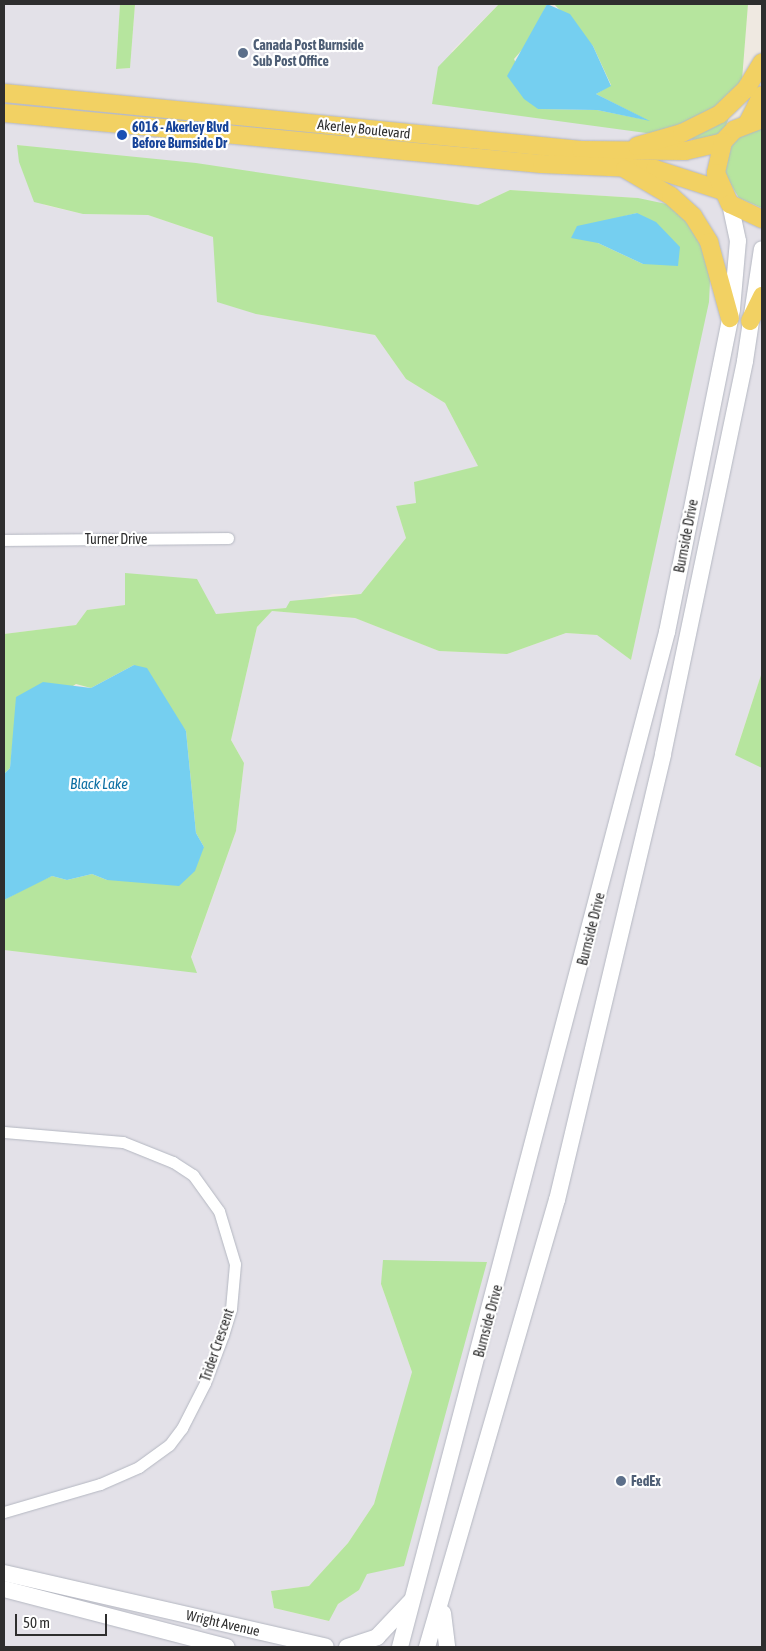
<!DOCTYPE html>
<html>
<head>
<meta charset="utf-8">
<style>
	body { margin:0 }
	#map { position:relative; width:766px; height:1651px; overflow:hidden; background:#efe9e1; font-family:"Asap Condensed",sans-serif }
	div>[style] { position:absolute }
	.industrial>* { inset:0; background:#e3e1e8 }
	.green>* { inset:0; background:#b6e59e }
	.water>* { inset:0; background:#75cff0 }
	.roads { filter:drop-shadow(0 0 1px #b4b7c1) drop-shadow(0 0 1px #b4b7c1) }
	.minor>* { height:11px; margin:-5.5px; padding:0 5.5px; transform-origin:5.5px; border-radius:5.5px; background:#fff }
	.secondary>* { height:16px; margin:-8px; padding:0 8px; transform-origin:8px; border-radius:8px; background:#fff }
	.primary>* { height:18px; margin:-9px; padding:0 9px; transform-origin:9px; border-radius:9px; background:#f2d163 }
	.dots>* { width:14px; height:14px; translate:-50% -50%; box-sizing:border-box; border:2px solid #fff; border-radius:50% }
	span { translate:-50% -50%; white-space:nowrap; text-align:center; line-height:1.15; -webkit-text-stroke:4.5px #fff; paint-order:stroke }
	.service-label { font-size:14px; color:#4e5e75; font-weight:700 }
	.left { translate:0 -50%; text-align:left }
	.transit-label { font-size:14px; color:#164399; font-weight:700 }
	.street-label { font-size:14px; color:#2e2e2e }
	.water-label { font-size:15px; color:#0d6fa3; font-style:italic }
	.frame { position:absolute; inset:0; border:5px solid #2e2e2e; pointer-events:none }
	.scale { position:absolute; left:15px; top:1614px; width:92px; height:22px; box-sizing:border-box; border:2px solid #2e2e2e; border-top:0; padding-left:6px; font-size:15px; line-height:18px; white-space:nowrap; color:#2e2e2e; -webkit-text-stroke:4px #fff; paint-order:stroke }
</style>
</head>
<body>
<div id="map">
	<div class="industrial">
		<i style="clip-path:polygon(evenodd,4px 4px,120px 4px,116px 69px,130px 68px,135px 4px,499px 4px,451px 52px,762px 140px,762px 672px,735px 754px,762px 768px,762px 1647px,4px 1647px,4px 950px,196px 972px,191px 958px,236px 831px,244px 763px,231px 740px,257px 627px,272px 611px,355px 618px,439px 651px,507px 654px,566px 633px,597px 635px,631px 660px,664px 501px,638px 198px,510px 190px,478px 205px,18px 145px,44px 205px,83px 214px,148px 215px,213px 237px,256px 314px,375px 335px,406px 379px,445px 403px,478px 466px,416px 503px,396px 506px,406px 538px,361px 594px,333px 594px,286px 608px,216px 614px,125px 574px,125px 605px,87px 610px,76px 625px,4px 634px,4px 4px,487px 1262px,359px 1590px,338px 1604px,328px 1621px,274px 1608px,271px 1591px,309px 1586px,348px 1543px,374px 1504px,397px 1434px,412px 1372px,381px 1284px,487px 1262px)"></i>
	</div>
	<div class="green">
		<i style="clip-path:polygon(120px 4px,135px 4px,130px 68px,116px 69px)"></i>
		<i style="clip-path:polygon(499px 4px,547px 4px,528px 43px,514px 59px,538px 109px,597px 110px,647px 120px,596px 94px,611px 85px,593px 46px,554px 4px,748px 4px,742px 80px,720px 143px,432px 104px,438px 67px)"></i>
		<i style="clip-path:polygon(762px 121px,762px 208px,739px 198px,724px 173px,727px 145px)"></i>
		<i style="clip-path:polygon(evenodd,17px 145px,196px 163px,478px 205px,510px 190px,638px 198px,690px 209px,712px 240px,709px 302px,631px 660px,597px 635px,566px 633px,507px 654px,439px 651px,355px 618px,272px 611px,257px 627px,231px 740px,244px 763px,236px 831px,191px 957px,197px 973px,4px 950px,4px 900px,35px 883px,52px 876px,67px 880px,92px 874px,107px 880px,204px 847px,196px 833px,186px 731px,134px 665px,91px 688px,76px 684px,15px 722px,10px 768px,4px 774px,4px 634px,76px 625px,87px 610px,125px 605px,125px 573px,197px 579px,216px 614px,286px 608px,290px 601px,361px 594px,406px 538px,396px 506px,416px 503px,414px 482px,478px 466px,445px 403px,406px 379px,375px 335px,256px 314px,217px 302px,213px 237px,148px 215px,83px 214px,34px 202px,19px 162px,17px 145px,637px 213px,643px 264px,598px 243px,613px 219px,637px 213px)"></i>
		<i style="clip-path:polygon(762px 672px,762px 768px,735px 755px)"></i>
		<i style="clip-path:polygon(383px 1260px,487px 1262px,404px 1566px,367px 1574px,359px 1590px,338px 1604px,329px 1621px,274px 1608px,271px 1591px,309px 1586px,348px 1543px,374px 1504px,412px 1372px,381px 1284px)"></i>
	</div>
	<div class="water">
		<i style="clip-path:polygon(547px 4px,570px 14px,593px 46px,611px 86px,596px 94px,650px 121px,597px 110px,538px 109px,524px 99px,507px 76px)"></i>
		<i style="clip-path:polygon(637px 213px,656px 222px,680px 247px,678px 266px,643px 264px,598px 243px,571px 238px,577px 226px)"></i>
		<i style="clip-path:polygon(134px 665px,147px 668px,186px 731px,196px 833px,204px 847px,195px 871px,179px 886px,107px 880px,92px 874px,67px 880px,52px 876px,4px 900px,4px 774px,10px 768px,16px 697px,43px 682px,91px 688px)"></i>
	</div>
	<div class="roads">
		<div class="minor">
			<i style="left:4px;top:540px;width:224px;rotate:-0.5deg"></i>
			<i style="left:4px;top:1132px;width:119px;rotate:4.8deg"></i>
			<i style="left:123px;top:1142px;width:54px;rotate:21.8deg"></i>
			<i style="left:173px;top:1162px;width:24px;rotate:33deg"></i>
			<i style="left:193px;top:1175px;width:44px;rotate:54.2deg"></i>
			<i style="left:219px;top:1211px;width:55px;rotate:73.2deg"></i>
			<i style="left:235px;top:1264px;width:45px;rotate:95.1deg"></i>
			<i style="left:231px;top:1309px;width:27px;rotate:107deg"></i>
			<i style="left:223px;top:1335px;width:51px;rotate:110.6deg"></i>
			<i style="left:205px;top:1383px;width:51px;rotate:117.1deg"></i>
			<i style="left:182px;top:1428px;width:21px;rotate:127deg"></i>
			<i style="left:169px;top:1445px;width:37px;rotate:144deg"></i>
			<i style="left:139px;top:1467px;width:43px;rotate:156.4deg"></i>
			<i style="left:100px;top:1484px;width:100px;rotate:163.7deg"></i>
		</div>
		<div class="secondary">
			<i style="left:4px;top:1573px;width:330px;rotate:12.9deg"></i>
			<i style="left:4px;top:1589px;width:230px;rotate:14.6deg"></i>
			<i style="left:443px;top:1613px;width:34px;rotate:83deg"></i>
			<i style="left:347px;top:1647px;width:32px;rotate:-18deg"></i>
			<i style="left:377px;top:1637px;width:50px;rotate:-46.6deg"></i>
			<i style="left:400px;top:1647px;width:1050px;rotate:-75.26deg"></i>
			<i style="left:667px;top:632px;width:329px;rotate:-78.6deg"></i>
			<i style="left:732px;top:309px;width:68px;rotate:-85deg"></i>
			<i style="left:738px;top:241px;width:38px;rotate:-102deg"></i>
			<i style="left:427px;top:1647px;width:466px;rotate:-73.8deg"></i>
			<i style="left:557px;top:1200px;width:458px;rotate:-76.6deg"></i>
			<i style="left:663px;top:754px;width:401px;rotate:-78.2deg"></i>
			<i style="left:745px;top:361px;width:113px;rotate:-81.4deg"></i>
		</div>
		<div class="primary">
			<i style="left:4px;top:93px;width:580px;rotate:5.64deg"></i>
			<i style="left:581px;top:150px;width:104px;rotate:0.6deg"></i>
			<i style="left:685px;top:151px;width:39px;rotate:-13deg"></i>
			<i style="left:4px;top:113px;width:540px;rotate:5.42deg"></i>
			<i style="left:542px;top:164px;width:113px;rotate:2.5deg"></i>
			<i style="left:655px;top:169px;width:68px;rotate:17.9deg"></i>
			<i style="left:762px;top:119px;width:30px;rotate:159deg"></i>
			<i style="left:734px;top:130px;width:16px;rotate:133deg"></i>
			<i style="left:723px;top:142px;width:32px;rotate:103deg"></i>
			<i style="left:716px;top:173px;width:34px;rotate:66deg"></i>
			<i style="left:730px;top:204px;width:35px;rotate:25deg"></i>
			<i style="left:748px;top:122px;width:30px;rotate:-63deg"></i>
			<i style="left:637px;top:146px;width:47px;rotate:-16.1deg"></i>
			<i style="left:682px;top:133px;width:42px;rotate:-26.6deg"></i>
			<i style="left:720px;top:114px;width:36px;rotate:-44deg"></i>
			<i style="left:746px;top:89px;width:31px;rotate:-59deg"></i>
			<i style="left:625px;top:169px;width:53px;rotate:30.4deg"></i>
			<i style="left:671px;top:196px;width:30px;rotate:42deg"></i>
			<i style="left:693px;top:216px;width:31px;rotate:58deg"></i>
			<i style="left:709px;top:242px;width:79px;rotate:74.6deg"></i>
			<i style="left:750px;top:321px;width:28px;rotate:-64deg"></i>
		</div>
	</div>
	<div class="dots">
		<i style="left:243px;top:53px;background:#5c6f8a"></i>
		<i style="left:122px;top:135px;background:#1a4fb4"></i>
		<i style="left:621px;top:1481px;background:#5c6f8a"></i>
	</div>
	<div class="service-label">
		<span class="left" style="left:253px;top:53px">Canada Post Burnside<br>Sub Post Office</span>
		<span class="left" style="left:631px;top:1481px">FedEx</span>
	</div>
	<div class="transit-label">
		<span class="left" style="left:132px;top:135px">6016 - Akerley Blvd<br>Before Burnside Dr</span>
	</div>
	<div class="street-label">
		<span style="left:364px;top:129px;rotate:6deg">Akerley Boulevard</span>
		<span style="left:686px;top:536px;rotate:-79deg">Burnside Drive</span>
		<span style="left:116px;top:539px">Turner Drive</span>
		<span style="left:591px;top:929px;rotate:-76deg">Burnside Drive</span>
		<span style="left:488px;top:1321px;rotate:-75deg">Burnside Drive</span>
		<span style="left:217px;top:1345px;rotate:-71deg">Trider Crescent</span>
		<span style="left:223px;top:1623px;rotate:13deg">Wright Avenue</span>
	</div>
	<div class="water-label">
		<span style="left:99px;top:784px">Black Lake</span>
	</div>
	<div class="frame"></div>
	<div class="scale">50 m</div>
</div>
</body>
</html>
